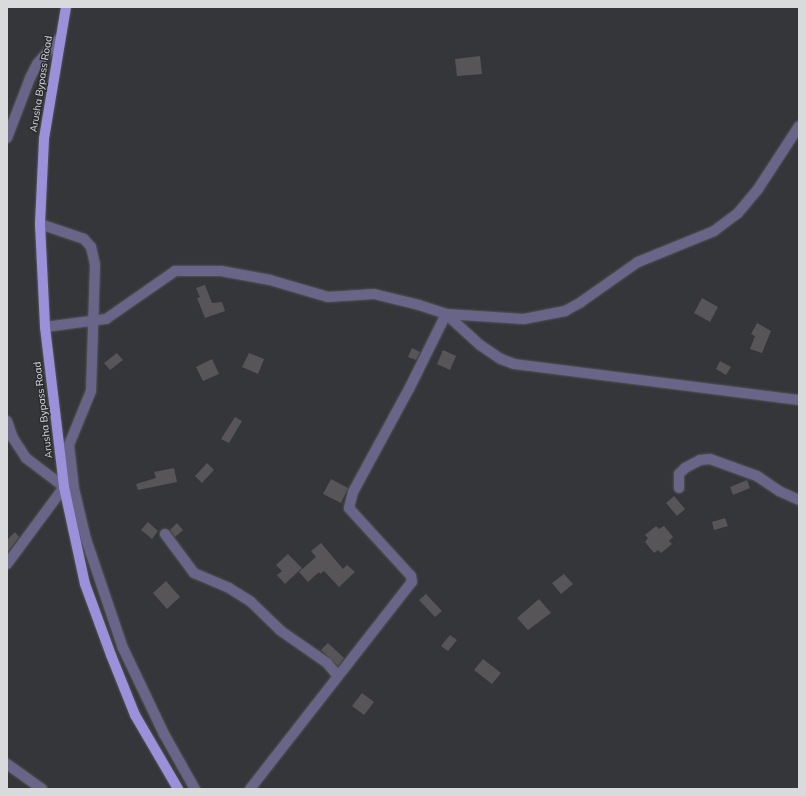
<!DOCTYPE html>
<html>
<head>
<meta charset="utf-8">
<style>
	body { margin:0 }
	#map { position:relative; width:806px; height:796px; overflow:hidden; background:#353639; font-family:Mulish,sans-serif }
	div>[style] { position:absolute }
	.building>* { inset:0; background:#585558 }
	.roads { filter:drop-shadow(0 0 1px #535456) drop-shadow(0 0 1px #535456) }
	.minor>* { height:10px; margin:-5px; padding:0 5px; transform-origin:5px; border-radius:5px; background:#696589 }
	.primary>* { height:10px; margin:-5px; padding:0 5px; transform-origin:5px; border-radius:5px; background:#9a91da }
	span { translate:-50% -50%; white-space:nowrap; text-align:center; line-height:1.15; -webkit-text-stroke:3px #2b2c2f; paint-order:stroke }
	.street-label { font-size:10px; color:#d9dadc }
	.frame { position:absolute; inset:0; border:8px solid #d9dadc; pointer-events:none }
</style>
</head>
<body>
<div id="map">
	<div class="building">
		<i style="clip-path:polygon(480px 56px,482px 74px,457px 76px,455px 59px)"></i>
		<i style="clip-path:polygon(205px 285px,212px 303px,222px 302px,225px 311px,205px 318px,197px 298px,200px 297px,196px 288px)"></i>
		<i style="clip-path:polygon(702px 298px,718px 307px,710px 322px,694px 313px)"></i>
		<i style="clip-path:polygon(757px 323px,771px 331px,762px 353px,750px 349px,755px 336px,751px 334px)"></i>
		<i style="clip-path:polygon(412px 348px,420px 352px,416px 360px,408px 357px)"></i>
		<i style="clip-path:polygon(443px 350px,456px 356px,450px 370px,437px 364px)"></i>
		<i style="clip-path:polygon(117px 353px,123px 360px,110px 370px,104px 363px)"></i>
		<i style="clip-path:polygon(249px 353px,264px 359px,258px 374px,242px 367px)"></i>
		<i style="clip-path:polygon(212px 359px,219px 374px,203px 381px,196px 367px)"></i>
		<i style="clip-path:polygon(720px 361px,731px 367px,726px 375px,716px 369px)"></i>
		<i style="clip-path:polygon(235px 417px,242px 421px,229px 443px,221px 439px)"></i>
		<i style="clip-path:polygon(207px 463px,214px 470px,202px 483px,195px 476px)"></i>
		<i style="clip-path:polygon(174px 468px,177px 482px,138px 490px,136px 484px,156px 478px,154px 472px)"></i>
		<i style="clip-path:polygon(331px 479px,348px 488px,341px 503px,323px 494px)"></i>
		<i style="clip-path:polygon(747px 480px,750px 488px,733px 495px,730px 487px)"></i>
		<i style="clip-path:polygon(674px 496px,685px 509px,677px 516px,666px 503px)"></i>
		<i style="clip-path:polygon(725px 518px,728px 526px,714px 530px,712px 522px)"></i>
		<i style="clip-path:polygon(148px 522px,158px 531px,152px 539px,141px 530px)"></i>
		<i style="clip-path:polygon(177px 523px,183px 530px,175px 537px,170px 530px)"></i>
		<i style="clip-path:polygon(656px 526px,659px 529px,664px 526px,673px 537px,669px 541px,672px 544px,661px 553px,658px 550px,654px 553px,645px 542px,648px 538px,645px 535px)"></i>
		<i style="clip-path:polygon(15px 532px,19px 537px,7px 553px,7px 540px)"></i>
		<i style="clip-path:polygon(321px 543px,343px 569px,347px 565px,355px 572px,339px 587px,324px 571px,320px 574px,319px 572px,308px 582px,299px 572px,316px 557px,311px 551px)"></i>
		<i style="clip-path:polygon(288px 554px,302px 568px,285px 584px,277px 575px,282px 571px,276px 565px)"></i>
		<i style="clip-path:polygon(564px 574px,573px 584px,561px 594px,552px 583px)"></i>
		<i style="clip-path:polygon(166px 581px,180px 597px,167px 609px,153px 593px)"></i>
		<i style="clip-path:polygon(426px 594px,442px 611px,435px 617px,419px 600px)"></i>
		<i style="clip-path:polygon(539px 599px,551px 613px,528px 630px,517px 618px)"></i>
		<i style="clip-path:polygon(450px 635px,457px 640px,448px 651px,441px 646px)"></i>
		<i style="clip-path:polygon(328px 643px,344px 658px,338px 666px,321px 650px)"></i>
		<i style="clip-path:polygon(483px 659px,501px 673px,492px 684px,474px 670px)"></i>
		<i style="clip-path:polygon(362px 693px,374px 702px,364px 715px,352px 706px)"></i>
	</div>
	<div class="roads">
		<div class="minor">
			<i style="left:7px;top:138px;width:64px;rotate:-69deg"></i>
			<i style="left:30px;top:78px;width:16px;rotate:-63deg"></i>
			<i style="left:37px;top:64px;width:35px;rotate:-49deg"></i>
			<i style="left:40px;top:224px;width:46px;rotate:18.8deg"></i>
			<i style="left:84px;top:239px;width:11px;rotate:49deg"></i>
			<i style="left:91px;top:247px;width:18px;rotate:77deg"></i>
			<i style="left:95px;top:265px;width:126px;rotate:91.8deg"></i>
			<i style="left:91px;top:391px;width:58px;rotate:112.2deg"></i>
			<i style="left:69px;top:445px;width:44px;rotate:83.5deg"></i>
			<i style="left:74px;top:489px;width:51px;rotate:76.5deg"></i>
			<i style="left:86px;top:539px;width:115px;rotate:71.3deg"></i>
			<i style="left:123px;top:648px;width:95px;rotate:64.5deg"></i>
			<i style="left:164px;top:734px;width:63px;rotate:60.6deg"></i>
			<i style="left:45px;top:327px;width:62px;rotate:-7.5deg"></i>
			<i style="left:106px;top:319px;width:84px;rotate:-34.8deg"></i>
			<i style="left:175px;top:271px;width:46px"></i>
			<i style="left:221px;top:271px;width:50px;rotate:10.4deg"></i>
			<i style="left:270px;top:280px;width:60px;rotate:16.3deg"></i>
			<i style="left:328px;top:297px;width:46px;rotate:-3.7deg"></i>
			<i style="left:374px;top:294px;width:46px;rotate:13.7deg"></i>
			<i style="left:419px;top:305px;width:28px;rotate:18deg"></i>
			<i style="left:446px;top:314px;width:46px;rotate:42.4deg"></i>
			<i style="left:480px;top:345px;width:25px;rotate:34deg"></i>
			<i style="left:501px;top:359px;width:14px;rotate:21deg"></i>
			<i style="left:514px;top:364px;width:287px;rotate:7.2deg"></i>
			<i style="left:7px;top:421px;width:18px;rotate:71deg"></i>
			<i style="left:13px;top:438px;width:24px;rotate:57deg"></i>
			<i style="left:26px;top:458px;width:48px;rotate:37.3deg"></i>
			<i style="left:64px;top:487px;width:96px;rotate:126.5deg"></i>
			<i style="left:679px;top:488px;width:14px;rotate:-90deg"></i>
			<i style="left:679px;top:474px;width:8px;rotate:-45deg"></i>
			<i style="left:685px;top:468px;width:17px;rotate:-28deg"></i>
			<i style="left:700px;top:460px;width:10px;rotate:-6deg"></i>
			<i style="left:710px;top:459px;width:50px;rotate:19.9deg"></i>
			<i style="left:757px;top:476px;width:27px;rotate:34deg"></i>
			<i style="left:779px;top:491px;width:22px;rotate:24deg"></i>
			<i style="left:165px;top:534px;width:49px;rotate:53.4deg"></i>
			<i style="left:194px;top:573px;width:38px;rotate:23deg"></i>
			<i style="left:229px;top:588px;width:26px;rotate:32deg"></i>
			<i style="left:251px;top:602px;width:42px;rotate:44deg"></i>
			<i style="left:281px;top:631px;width:56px;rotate:34.8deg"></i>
			<i style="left:327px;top:663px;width:17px;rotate:50deg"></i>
			<i style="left:7px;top:764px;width:43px;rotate:35.5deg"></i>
			<i style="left:250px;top:789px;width:263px;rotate:-52deg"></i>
			<i style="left:412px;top:582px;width:6px;rotate:-99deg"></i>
			<i style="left:411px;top:576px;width:92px;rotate:-132.4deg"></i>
			<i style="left:349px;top:508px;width:16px;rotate:-76deg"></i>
			<i style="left:353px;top:492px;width:117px;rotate:-61.5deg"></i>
			<i style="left:409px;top:389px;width:84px;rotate:-63.7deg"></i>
			<i style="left:446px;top:314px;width:78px;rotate:3.7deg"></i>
			<i style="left:524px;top:319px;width:42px;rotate:-11deg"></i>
			<i style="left:565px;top:311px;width:18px;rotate:-29deg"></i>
			<i style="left:581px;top:302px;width:70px;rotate:-35.1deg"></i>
			<i style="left:638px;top:262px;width:82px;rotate:-22.2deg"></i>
			<i style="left:714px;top:231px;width:30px;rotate:-37deg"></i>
			<i style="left:738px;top:213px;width:31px;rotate:-50deg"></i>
			<i style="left:758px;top:189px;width:75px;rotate:-56.9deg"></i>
		</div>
		<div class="primary">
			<i style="left:66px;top:7px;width:134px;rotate:99.5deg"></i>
			<i style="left:44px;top:139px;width:85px;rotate:92.7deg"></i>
			<i style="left:40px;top:224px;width:103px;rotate:87.2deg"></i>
			<i style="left:45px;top:327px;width:161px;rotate:83.2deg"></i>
			<i style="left:64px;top:487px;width:99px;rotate:77.8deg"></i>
			<i style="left:85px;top:584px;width:76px;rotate:69.9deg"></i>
			<i style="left:111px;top:655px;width:65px;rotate:68.2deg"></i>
			<i style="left:135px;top:715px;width:86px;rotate:59.8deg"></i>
		</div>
	</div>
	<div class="street-label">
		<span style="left:41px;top:84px;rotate:-81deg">Arusha Bypass Road</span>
		<span style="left:43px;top:410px;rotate:-97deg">Arusha Bypass Road</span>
	</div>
	<div class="frame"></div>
</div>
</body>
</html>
